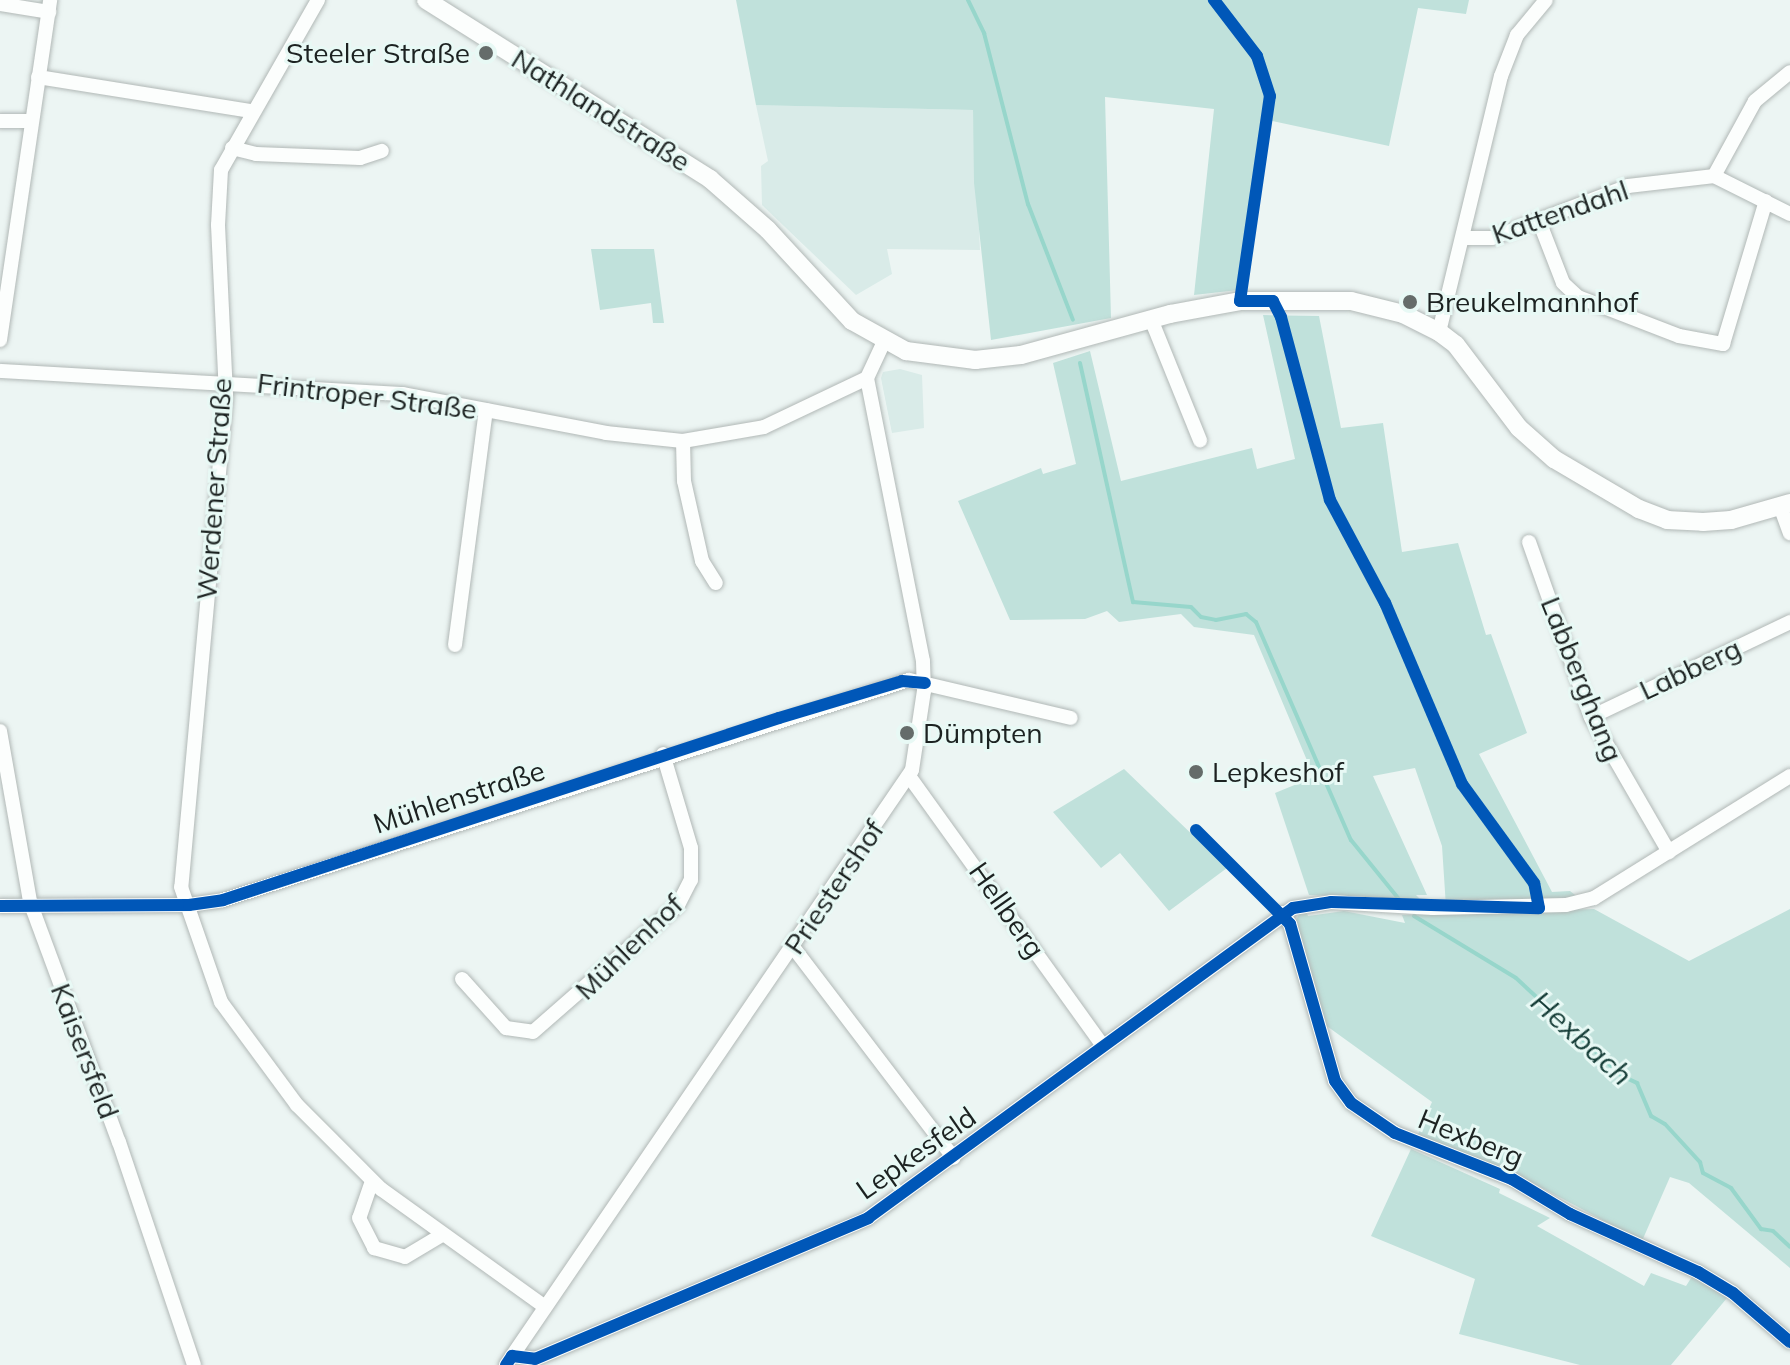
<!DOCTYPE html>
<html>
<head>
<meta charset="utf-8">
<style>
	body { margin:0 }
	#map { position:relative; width:1790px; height:1365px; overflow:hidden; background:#ecf5f3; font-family:Mulish,sans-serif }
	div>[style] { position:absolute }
	.built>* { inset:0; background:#d9ebe8 }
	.green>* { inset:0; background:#c0e1db }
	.stream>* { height:4px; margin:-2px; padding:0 2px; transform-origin:2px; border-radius:2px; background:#97d6cb }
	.roads { filter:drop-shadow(0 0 2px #b1b8b6) drop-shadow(0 0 2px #b1b8b6) }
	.minor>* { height:14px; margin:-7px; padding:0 7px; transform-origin:7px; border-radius:7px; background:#fcfefd }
	.tertiary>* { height:18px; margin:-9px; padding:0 9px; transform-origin:9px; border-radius:9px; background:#fcfefd }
	.cycleway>* { height:12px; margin:-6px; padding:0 6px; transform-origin:6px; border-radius:6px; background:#0057b8 }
	.dots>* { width:22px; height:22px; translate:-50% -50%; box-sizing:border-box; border:4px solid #e8f9f5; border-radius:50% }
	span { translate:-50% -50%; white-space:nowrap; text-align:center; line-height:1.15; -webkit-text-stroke:6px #e8f9f5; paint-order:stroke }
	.poi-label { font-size:28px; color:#1c2221 }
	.right { translate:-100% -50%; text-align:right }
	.left { translate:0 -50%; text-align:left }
	.street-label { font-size:28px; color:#1c2221 }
	.water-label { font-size:30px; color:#163e38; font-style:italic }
</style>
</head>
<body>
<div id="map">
	<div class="built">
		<i style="clip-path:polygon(756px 105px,973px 110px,980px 250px,887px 249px,892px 274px,856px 295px,762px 205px,761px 166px,768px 161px)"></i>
		<i style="clip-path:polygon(900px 369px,922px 375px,924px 428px,892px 433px,881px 378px,883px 372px)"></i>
	</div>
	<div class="green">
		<i style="clip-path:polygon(736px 0,1469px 0,1466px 14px,1418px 8px,1389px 146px,1268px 120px,1238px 290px,1194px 295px,1214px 109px,1105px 97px,1111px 318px,991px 340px,974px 183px,973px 110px,756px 105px)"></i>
		<i style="clip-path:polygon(591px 249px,654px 249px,664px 323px,653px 323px,651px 303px,600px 310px)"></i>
		<i style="clip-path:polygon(1263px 315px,1319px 316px,1341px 428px,1383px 423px,1402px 552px,1458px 543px,1486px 635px,1491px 634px,1527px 733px,1479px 754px,1552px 892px,1570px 891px,1579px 898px,1446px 907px,1442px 846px,1415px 768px,1373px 776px,1427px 895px,1416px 895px,1421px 900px,1309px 895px,1275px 793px,1314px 777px,1254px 635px,1194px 627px,1181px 614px,1119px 622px,1107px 611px,1085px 619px,1010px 620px,958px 501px,1041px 468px,1043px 474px,1076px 464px,1053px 363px,1090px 351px,1121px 481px,1252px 448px,1257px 469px,1295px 459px)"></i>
		<i style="clip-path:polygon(1124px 769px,1227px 868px,1169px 911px,1120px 853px,1101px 868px,1053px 812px)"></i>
		<i style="clip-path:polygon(1304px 905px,1308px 916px,1344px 911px,1405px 923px,1402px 915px,1594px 909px,1689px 961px,1790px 909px,1790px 1268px,1689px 1183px,1670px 1177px,1642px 1241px,1512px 1172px,1416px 1139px,1432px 1102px,1324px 1024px,1294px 924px)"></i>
		<i style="clip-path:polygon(1411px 1149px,1500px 1189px,1499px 1193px,1550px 1218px,1537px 1226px,1644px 1286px,1651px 1273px,1686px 1286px,1693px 1275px,1727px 1298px,1671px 1365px,1580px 1365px,1459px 1334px,1475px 1279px,1371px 1236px)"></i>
	</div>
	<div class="stream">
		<i style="left:968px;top:0;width:37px;rotate:64deg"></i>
		<i style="left:984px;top:33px;width:177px;rotate:75.6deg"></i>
		<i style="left:1028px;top:204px;width:124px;rotate:68.8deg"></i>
		<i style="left:1080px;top:363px;width:245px;rotate:77.5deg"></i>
		<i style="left:1133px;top:602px;width:58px;rotate:4.9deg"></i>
		<i style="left:1191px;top:607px;width:14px;rotate:45deg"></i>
		<i style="left:1201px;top:617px;width:15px;rotate:11deg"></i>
		<i style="left:1216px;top:620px;width:31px;rotate:-11deg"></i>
		<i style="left:1246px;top:614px;width:13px;rotate:39deg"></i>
		<i style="left:1256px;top:622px;width:238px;rotate:66.5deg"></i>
		<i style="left:1351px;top:840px;width:75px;rotate:51deg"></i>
		<i style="left:1414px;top:916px;width:119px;rotate:31.3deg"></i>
		<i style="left:1516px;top:978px;width:144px;rotate:42.8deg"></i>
		<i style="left:1622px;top:1076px;width:17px;rotate:25deg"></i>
		<i style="left:1637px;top:1083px;width:36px;rotate:67deg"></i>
		<i style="left:1651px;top:1116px;width:16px;rotate:30deg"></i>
		<i style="left:1665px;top:1124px;width:52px;rotate:47.4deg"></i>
		<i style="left:1700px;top:1162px;width:11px;rotate:75deg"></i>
		<i style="left:1703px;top:1173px;width:32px;rotate:28deg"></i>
		<i style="left:1731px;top:1188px;width:51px;rotate:53.8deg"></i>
		<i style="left:1761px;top:1229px;width:12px;rotate:9deg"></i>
		<i style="left:1773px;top:1231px;width:23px;rotate:43deg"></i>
	</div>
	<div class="roads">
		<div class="minor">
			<i style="left:318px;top:0;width:196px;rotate:119.7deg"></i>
			<i style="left:221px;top:170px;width:55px;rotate:93.1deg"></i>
			<i style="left:218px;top:225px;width:171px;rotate:87.3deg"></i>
			<i style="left:226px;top:396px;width:493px;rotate:95.2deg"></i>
			<i style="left:181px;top:887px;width:122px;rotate:70.8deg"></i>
			<i style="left:221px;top:1002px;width:128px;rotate:53.6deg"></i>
			<i style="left:297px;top:1105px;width:119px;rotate:45deg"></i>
			<i style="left:381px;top:1189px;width:202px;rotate:35.7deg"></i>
			<i style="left:0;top:4px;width:50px;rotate:9.3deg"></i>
			<i style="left:38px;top:77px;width:216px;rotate:9.1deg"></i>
			<i style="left:0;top:121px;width:31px"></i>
			<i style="left:232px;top:148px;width:25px;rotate:14deg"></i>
			<i style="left:256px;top:154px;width:104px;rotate:2.2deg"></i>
			<i style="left:360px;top:158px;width:23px;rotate:-18deg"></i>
			<i style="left:1714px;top:176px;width:85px;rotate:-61.3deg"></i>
			<i style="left:1755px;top:101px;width:45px;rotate:-39.6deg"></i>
			<i style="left:1539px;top:221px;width:66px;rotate:68.8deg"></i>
			<i style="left:1563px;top:283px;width:21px;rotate:43deg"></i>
			<i style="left:1578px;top:297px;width:108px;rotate:21.1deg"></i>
			<i style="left:1679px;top:336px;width:45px;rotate:10.3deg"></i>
			<i style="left:1723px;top:344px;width:149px;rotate:-73.3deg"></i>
			<i style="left:1464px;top:238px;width:28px"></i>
			<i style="left:1492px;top:238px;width:146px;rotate:-20.9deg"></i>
			<i style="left:1628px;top:186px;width:87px;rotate:-6.6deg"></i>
			<i style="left:1714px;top:176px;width:85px;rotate:26.6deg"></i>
			<i style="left:1151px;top:319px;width:131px;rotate:68deg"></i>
			<i style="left:1439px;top:332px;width:263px;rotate:-76.4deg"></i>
			<i style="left:1501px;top:76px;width:44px;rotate:-68.7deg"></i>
			<i style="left:1517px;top:35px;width:45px;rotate:-50.4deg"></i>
			<i style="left:0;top:340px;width:344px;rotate:-81.6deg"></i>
			<i style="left:0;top:371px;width:403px;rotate:3.3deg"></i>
			<i style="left:402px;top:394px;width:208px;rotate:10.8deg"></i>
			<i style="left:606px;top:433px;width:77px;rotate:5.9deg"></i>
			<i style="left:683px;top:441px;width:82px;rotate:-9.8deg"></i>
			<i style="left:764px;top:427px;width:114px;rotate:-25.4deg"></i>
			<i style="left:683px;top:441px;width:40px;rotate:88.6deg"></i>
			<i style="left:684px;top:481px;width:82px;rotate:77.3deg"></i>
			<i style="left:702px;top:561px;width:26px;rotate:58deg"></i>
			<i style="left:1780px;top:506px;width:29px;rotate:70deg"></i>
			<i style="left:1529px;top:542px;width:186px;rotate:70.5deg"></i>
			<i style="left:1591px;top:717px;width:156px;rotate:60deg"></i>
			<i style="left:455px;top:645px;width:237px;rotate:-82.5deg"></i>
			<i style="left:1591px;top:717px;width:221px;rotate:-25.5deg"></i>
			<i style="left:0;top:731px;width:174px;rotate:80deg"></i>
			<i style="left:30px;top:902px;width:256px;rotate:69.7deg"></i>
			<i style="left:119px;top:1142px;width:235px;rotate:71.4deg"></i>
			<i style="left:909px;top:776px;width:331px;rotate:54.3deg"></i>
			<i style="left:0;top:906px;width:189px;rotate:-0.3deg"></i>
			<i style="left:189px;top:905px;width:34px;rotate:-8deg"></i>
			<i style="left:223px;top:900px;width:720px;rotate:-17.78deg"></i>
			<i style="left:909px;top:680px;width:166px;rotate:13.2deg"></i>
			<i style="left:1282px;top:913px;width:14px;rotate:54deg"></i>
			<i style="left:1290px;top:924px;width:163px;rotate:74deg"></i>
			<i style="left:1335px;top:1081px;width:27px;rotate:54deg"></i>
			<i style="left:1351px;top:1103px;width:53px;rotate:34.3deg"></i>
			<i style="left:1395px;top:1133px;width:126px;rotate:21.5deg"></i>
			<i style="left:1512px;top:1179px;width:68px;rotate:31.1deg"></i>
			<i style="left:1570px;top:1214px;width:141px;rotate:24.4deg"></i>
			<i style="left:1698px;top:1272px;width:41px;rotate:31deg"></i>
			<i style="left:1733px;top:1293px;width:75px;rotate:40.7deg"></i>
			<i style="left:793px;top:947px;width:265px;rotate:52.7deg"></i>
			<i style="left:462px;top:979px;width:66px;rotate:48.1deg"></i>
			<i style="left:506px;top:1028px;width:27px;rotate:8deg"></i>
			<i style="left:533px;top:1032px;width:193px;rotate:-41.2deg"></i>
			<i style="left:678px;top:905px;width:28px;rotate:-63deg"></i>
			<i style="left:691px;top:880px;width:32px;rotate:-90deg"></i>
			<i style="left:691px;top:848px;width:98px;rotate:-106.6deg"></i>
			<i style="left:372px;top:1181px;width:39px;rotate:109deg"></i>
			<i style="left:359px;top:1218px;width:34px;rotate:63deg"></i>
			<i style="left:374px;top:1248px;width:32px;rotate:16deg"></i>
			<i style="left:405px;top:1257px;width:41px;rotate:-31deg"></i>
			<i style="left:512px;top:1356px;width:23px;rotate:7deg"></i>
			<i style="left:535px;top:1359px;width:362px;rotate:-22.9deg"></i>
			<i style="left:868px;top:1218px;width:526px;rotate:-36.11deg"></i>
			<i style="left:1293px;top:908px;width:38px;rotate:-9deg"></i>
			<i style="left:1331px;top:902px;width:102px;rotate:3.4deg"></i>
			<i style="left:1433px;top:908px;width:133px;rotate:-1.3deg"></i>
			<i style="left:1566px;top:905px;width:29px;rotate:-14deg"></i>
			<i style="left:1594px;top:898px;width:231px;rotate:-31.9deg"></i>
			<i style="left:506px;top:1365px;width:720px;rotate:-55.69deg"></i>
			<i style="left:912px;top:770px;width:80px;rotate:-81.4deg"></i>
			<i style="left:924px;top:691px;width:30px;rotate:-92deg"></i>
			<i style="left:923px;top:661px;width:288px;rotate:-101.2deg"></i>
			<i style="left:867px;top:378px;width:40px;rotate:-65deg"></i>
		</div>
		<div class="tertiary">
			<i style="left:426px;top:0;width:336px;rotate:32.2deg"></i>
			<i style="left:710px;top:179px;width:77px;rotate:41.3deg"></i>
			<i style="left:768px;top:230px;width:124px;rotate:47.3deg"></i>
			<i style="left:852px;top:321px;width:62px;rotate:29.1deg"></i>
			<i style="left:906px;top:351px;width:70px;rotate:7.4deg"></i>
			<i style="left:975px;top:360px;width:46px;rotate:-6.2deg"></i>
			<i style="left:1021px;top:355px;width:155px;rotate:-15.4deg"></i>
			<i style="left:1170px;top:314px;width:71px;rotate:-10.5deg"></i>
			<i style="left:1240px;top:301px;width:111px"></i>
			<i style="left:1351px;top:301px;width:54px;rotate:14deg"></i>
			<i style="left:1403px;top:314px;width:40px;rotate:26.6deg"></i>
			<i style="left:1439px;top:332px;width:21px;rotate:37deg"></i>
			<i style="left:1456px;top:345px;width:104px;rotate:52.8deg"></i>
			<i style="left:1519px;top:428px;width:47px;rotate:41.5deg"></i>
			<i style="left:1554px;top:459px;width:99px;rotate:30.5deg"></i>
			<i style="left:1639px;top:509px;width:30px;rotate:21deg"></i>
			<i style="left:1667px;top:520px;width:36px;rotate:3deg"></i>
			<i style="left:1703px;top:522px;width:28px;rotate:-4deg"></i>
			<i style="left:1731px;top:520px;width:61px;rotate:-16.1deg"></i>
		</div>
	</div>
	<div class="cycleway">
		<i style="left:1196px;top:830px;width:133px;rotate:45deg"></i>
		<i style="left:1290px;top:924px;width:163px;rotate:74deg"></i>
		<i style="left:1335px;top:1081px;width:27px;rotate:54deg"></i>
		<i style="left:1351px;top:1103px;width:53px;rotate:34.3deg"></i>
		<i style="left:1395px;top:1133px;width:126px;rotate:21.5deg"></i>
		<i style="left:1512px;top:1179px;width:68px;rotate:31.1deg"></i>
		<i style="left:1570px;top:1214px;width:141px;rotate:24.4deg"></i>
		<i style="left:1698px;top:1272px;width:41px;rotate:31deg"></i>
		<i style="left:1733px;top:1293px;width:75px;rotate:40.7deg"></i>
		<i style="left:0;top:906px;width:189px;rotate:-0.3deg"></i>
		<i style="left:189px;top:905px;width:34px;rotate:-8deg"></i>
		<i style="left:223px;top:900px;width:585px;rotate:-18.13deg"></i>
		<i style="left:779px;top:718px;width:128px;rotate:-16.7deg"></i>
		<i style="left:902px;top:681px;width:23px;rotate:5deg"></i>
		<i style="left:506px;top:1365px;width:11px;rotate:-56deg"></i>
		<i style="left:512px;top:1356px;width:23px;rotate:7deg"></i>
		<i style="left:535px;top:1359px;width:362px;rotate:-22.9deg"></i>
		<i style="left:868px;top:1218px;width:526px;rotate:-36.11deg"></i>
		<i style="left:1293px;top:908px;width:38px;rotate:-9deg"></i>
		<i style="left:1331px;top:902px;width:208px;rotate:1.7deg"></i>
		<i style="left:1539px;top:908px;width:25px;rotate:-101deg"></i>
		<i style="left:1534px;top:883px;width:122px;rotate:-126deg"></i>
		<i style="left:1462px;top:784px;width:197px;rotate:-113deg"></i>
		<i style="left:1385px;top:603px;width:117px;rotate:-118.1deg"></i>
		<i style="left:1330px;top:500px;width:189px;rotate:-105deg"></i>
		<i style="left:1281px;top:317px;width:18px;rotate:-117deg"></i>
		<i style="left:1273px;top:301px;width:33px;rotate:180deg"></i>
		<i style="left:1240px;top:301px;width:207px;rotate:-81.7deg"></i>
		<i style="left:1270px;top:96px;width:42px;rotate:-108deg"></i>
		<i style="left:1257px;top:56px;width:71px;rotate:-127.5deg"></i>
	</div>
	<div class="dots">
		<i style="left:486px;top:53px;background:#656c6a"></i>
		<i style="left:1410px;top:302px;background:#656c6a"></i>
		<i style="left:907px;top:733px;background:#656c6a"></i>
		<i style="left:1196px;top:772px;background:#656c6a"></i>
	</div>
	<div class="poi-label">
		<span class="right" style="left:470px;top:53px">Steeler Straße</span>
		<span class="left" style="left:1426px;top:302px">Breukelmannhof</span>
		<span class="left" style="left:923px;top:733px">Dümpten</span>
		<span class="left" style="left:1212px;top:772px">Lepkeshof</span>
	</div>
	<div class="street-label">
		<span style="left:601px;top:110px;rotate:32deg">Nathlandstraße</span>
		<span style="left:1560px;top:212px;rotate:-19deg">Kattendahl</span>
		<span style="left:367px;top:396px;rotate:7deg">Frintroper Straße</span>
		<span style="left:214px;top:489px;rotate:-86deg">Werdener Straße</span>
		<span style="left:1690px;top:669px;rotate:-25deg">Labberg</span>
		<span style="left:1582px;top:679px;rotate:68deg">Labberghang</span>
		<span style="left:459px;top:797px;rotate:-18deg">Mühlenstraße</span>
		<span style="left:834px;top:887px;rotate:-56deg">Priestershof</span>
		<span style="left:1007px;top:910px;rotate:55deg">Hellberg</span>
		<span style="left:629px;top:947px;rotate:-44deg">Mühlenhof</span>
		<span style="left:85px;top:1051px;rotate:69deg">Kaisersfeld</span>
		<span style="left:1471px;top:1138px;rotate:22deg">Hexberg</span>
		<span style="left:916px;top:1153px;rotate:-35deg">Lepkesfeld</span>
	</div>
	<div class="water-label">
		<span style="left:1582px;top:1038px;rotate:42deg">Hexbach</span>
	</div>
</div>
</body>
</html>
